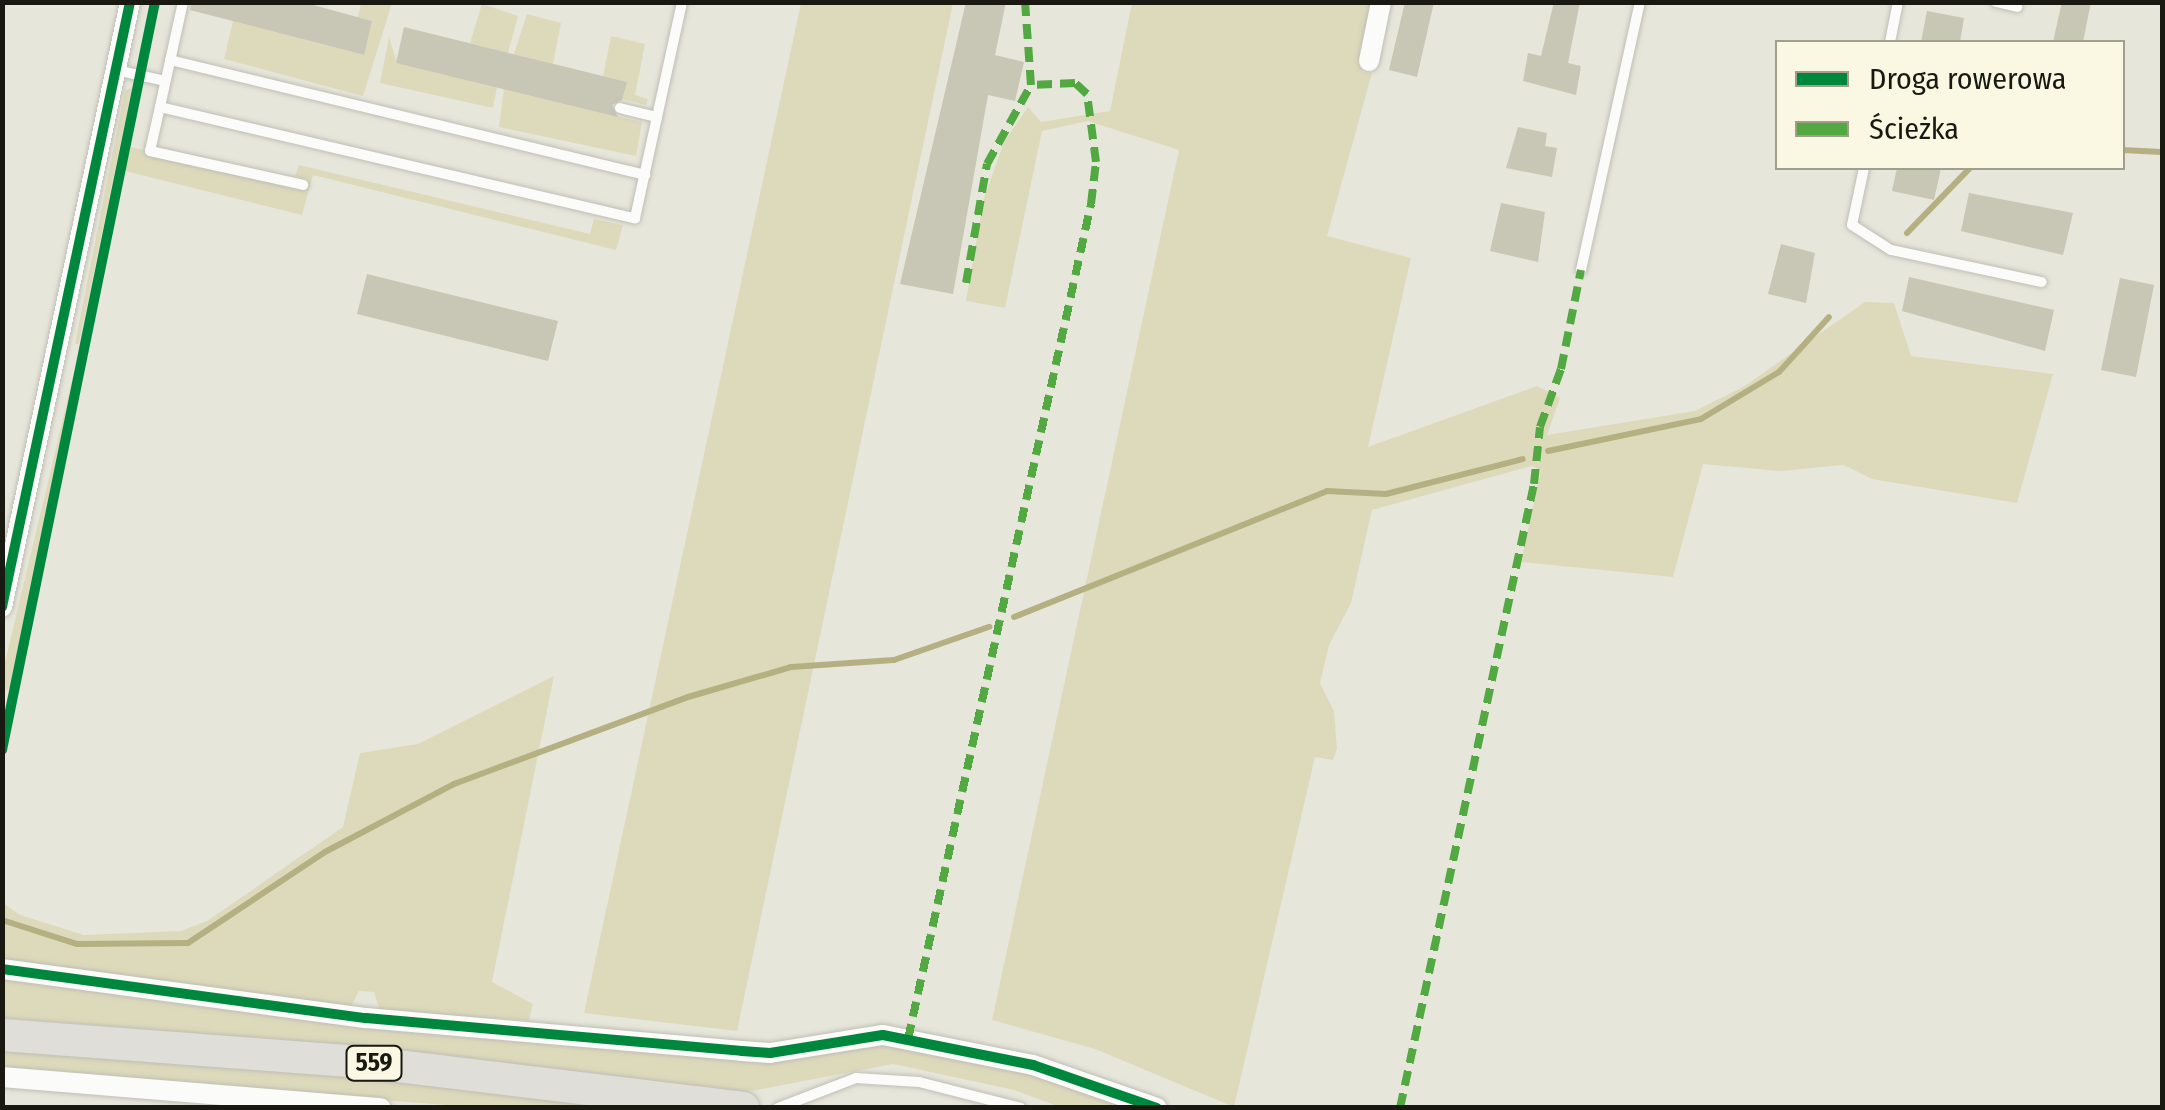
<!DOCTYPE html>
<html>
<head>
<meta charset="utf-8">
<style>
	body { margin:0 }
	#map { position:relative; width:2165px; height:1110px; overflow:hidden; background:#e7e6db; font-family:"Fira Sans Condensed",sans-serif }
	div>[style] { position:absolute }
	.green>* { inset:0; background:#dddabb }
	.stream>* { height:6px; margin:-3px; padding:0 3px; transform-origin:3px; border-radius:3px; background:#b5b081 }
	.building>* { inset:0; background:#c8c6b5 }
	.roads { filter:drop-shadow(0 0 2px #bfbeb5) drop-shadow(0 0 2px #bfbeb5) }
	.lane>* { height:10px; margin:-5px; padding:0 5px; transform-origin:5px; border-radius:5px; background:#fbfbfa }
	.street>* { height:20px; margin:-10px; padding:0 10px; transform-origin:10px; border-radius:10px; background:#fbfbfa }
	.primary>* { height:32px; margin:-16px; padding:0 16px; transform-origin:16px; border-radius:16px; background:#dfded8 }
	.quiet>* { height:8px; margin-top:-4px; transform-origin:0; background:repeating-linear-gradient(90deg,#52a942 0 15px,transparent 0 23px) }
	.cycleway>* { height:10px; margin:-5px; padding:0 5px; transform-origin:5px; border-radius:5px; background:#00873e }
	span { translate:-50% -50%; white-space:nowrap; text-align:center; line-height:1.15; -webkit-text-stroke:10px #faf8e2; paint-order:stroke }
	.shield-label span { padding:2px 8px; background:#faf8e2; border:2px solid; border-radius:8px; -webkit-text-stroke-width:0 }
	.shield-label { font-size:25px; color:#191911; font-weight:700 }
	.frame { position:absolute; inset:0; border:5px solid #191911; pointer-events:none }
	.legend { position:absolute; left:1775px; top:40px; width:350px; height:130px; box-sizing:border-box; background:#faf8e2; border:2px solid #a09f8e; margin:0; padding:12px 18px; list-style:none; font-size:30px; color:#191911 }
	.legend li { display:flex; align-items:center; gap:20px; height:50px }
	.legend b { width:50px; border:2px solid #a09f8e }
</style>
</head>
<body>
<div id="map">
	<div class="green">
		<i style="clip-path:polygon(361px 3px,392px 3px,363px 96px,224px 59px,233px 21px,363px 55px,372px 21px,358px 17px)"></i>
		<i style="clip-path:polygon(801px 3px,953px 3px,737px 1031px,584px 1013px)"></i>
		<i style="clip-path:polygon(1132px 3px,1376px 3px,1362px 72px,1372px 73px,1327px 236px,1411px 258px,1368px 447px,1537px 386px,1560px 398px,1547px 435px,1695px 411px,1743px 387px,1865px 302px,1894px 303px,1911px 356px,2053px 374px,2017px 503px,1872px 479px,1844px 465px,1780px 471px,1703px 464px,1673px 577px,1521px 562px,1541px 470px,1531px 466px,1372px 510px,1351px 603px,1329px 645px,1320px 683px,1334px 711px,1337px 749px,1333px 760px,1315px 757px,1234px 1107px,1095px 1049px,992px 1020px,1179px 150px,1088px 121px,1042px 131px,1005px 308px,966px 301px,984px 198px,1004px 142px,1028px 107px,1041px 122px,1110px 111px)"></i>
		<i style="clip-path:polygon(482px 4px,518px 16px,508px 53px,470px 43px)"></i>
		<i style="clip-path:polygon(527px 14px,561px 23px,553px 64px,514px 54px)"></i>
		<i style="clip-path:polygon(611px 36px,645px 44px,635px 95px,648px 99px,646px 105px,622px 99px,626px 82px,603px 76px)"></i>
		<i style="clip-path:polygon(389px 37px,397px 63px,497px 87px,493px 108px,380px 83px)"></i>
		<i style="clip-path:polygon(132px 88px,79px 344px,75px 344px,125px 90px)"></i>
		<i style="clip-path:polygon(504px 89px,642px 122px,636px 156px,499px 127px)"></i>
		<i style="clip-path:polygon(131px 147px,304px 190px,307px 179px,295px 176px,299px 165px,590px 234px,594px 219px,623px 225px,616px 250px,313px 175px,302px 215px,125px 171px)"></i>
		<i style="clip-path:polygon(75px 368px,11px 687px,6px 691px,3px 671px)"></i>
		<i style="clip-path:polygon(554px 676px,492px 982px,533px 1004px,529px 1020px,380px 1012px,374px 992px,359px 991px,350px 1009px,3px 960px,3px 903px,20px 915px,84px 935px,181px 931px,207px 921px,343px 827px,360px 753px,418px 744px)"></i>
		<i style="clip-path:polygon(3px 978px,424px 1032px,656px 1049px,869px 1042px,1028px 1071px,1136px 1107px,1060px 1107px,1014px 1090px,893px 1064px,746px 1092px,368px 1047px,3px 1018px)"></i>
		<i style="clip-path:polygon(2px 1050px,341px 1076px,651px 1107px,471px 1107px,3px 1070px)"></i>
	</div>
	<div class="stream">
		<i style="left:2122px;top:150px;width:40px;rotate:2.9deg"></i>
		<i style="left:1907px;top:233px;width:91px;rotate:-45.9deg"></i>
		<i style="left:1548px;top:451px;width:156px;rotate:-11.8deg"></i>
		<i style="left:1701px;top:419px;width:91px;rotate:-31.1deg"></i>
		<i style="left:1779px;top:372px;width:74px;rotate:-47.7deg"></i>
		<i style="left:1014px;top:617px;width:337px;rotate:-21.9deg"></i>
		<i style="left:1327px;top:491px;width:59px;rotate:2.9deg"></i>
		<i style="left:1386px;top:494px;width:141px;rotate:-14.3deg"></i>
		<i style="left:2px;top:920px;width:79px;rotate:17.7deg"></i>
		<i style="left:77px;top:944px;width:111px;rotate:-0.5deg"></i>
		<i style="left:188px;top:943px;width:164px;rotate:-33.6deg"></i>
		<i style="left:325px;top:852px;width:146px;rotate:-27.8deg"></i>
		<i style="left:454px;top:784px;width:250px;rotate:-20.4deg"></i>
		<i style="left:688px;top:697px;width:107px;rotate:-16.2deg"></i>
		<i style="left:791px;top:667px;width:103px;rotate:-3.9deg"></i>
		<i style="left:894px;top:660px;width:101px;rotate:-19.2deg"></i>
	</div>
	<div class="building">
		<i style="clip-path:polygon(192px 2px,302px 2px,372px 21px,364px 55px,190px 10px)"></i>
		<i style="clip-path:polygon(966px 2px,1006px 2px,995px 55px,1024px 62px,1015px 101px,988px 95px,953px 294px,900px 284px)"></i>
		<i style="clip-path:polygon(1405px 2px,1434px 2px,1417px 77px,1389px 70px)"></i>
		<i style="clip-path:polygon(1554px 2px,1580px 2px,1568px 63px,1581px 66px,1576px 95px,1523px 81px,1528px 53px,1541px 56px)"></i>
		<i style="clip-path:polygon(2062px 2px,2091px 2px,2083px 42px,2053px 42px)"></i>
		<i style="clip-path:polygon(1927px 11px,1964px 18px,1960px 42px,1921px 42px)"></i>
		<i style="clip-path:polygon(404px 27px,627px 82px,622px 100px,612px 105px,618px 117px,396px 63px)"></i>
		<i style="clip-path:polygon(1518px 127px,1547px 133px,1545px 146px,1557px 148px,1552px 177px,1506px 168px)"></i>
		<i style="clip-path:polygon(1897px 168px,1941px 168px,1934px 200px,1892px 191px)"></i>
		<i style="clip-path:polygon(1969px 193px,2073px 213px,2063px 255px,1961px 231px)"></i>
		<i style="clip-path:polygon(1501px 203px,1545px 212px,1538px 262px,1490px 251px)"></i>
		<i style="clip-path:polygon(1781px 244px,1815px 253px,1806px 303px,1768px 294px)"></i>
		<i style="clip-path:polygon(367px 274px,558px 321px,548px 361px,357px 314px)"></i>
		<i style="clip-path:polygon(1909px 277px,2054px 310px,2045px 351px,1902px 311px)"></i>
		<i style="clip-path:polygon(2120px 278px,2154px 285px,2136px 377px,2101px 370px)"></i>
	</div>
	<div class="roads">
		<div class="lane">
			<i style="left:183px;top:2px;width:107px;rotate:102.4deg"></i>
			<i style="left:160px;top:107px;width:488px;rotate:13.2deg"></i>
			<i style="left:635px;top:218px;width:221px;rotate:-77.7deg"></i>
			<i style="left:1996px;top:2px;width:22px;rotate:13deg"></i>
			<i style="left:1890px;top:42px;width:41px;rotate:-78.7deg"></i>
			<i style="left:170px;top:60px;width:489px;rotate:13.6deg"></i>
			<i style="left:116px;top:70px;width:50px;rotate:12.7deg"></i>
			<i style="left:160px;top:107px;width:45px;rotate:102.8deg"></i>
			<i style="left:150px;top:151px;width:157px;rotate:12.5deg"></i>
			<i style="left:620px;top:108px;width:38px;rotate:14deg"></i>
			<i style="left:1864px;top:168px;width:58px;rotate:101.9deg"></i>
			<i style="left:1852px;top:225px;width:46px;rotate:32.7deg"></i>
			<i style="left:1891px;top:250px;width:154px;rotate:12deg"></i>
			<i style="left:1581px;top:270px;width:274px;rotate:-77.6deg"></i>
			<i style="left:778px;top:1108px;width:84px;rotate:-21deg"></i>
			<i style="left:856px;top:1078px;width:63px;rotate:3.6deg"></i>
			<i style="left:919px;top:1082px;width:105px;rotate:14.3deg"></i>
		</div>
		<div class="street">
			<i style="left:1369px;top:61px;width:60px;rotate:-78.5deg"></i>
			<i style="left:2px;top:607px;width:618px;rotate:-78.05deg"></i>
			<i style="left:2px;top:969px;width:367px;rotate:7.7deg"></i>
			<i style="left:366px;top:1018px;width:377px;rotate:5deg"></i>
			<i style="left:742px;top:1051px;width:28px;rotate:4deg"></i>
			<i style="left:770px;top:1053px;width:114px;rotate:-9.1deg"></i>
			<i style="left:883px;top:1035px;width:153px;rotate:11.3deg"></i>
			<i style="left:1033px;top:1065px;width:131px;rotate:19.1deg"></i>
			<i style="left:2px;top:1077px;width:380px;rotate:4.7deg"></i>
		</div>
		<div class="primary">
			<i style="left:2px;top:1035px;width:372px;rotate:4.3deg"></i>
			<i style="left:373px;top:1063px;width:373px;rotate:6.9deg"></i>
		</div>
	</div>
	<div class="quiet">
		<i style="left:966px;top:283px;width:121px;rotate:-80deg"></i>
		<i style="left:987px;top:164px;width:90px;rotate:-60.9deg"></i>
		<i style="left:1031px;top:85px;width:83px;rotate:-94.1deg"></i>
		<i style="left:908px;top:1039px;width:855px;rotate:-77.64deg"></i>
		<i style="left:1091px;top:204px;width:42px;rotate:-83.2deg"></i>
		<i style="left:1096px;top:162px;width:69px;rotate:-97.5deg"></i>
		<i style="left:1087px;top:94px;width:16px;rotate:-137deg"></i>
		<i style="left:1075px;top:83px;width:44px;rotate:177.4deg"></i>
		<i style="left:1400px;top:1108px;width:638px;rotate:-77.88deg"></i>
		<i style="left:1534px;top:484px;width:57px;rotate:-84deg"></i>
		<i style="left:1540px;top:427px;width:62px;rotate:-70.1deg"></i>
		<i style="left:1561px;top:369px;width:101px;rotate:-78.6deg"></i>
	</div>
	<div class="cycleway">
		<i style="left:2px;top:607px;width:618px;rotate:-78.05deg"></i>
		<i style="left:2px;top:750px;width:763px;rotate:-78.44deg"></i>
		<i style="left:2px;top:969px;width:367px;rotate:7.7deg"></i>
		<i style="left:366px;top:1018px;width:377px;rotate:5deg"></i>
		<i style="left:742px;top:1051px;width:28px;rotate:4deg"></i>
		<i style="left:770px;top:1053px;width:114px;rotate:-9.1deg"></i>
		<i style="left:883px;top:1035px;width:153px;rotate:11.3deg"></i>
		<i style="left:1033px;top:1065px;width:131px;rotate:19.1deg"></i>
	</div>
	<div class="shield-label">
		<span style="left:374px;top:1063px">559</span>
	</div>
	<div class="frame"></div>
	<ul class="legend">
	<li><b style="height:12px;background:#00873e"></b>Droga rowerowa</li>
	<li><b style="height:12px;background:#52a942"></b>Ścieżka</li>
	</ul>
</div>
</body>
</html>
